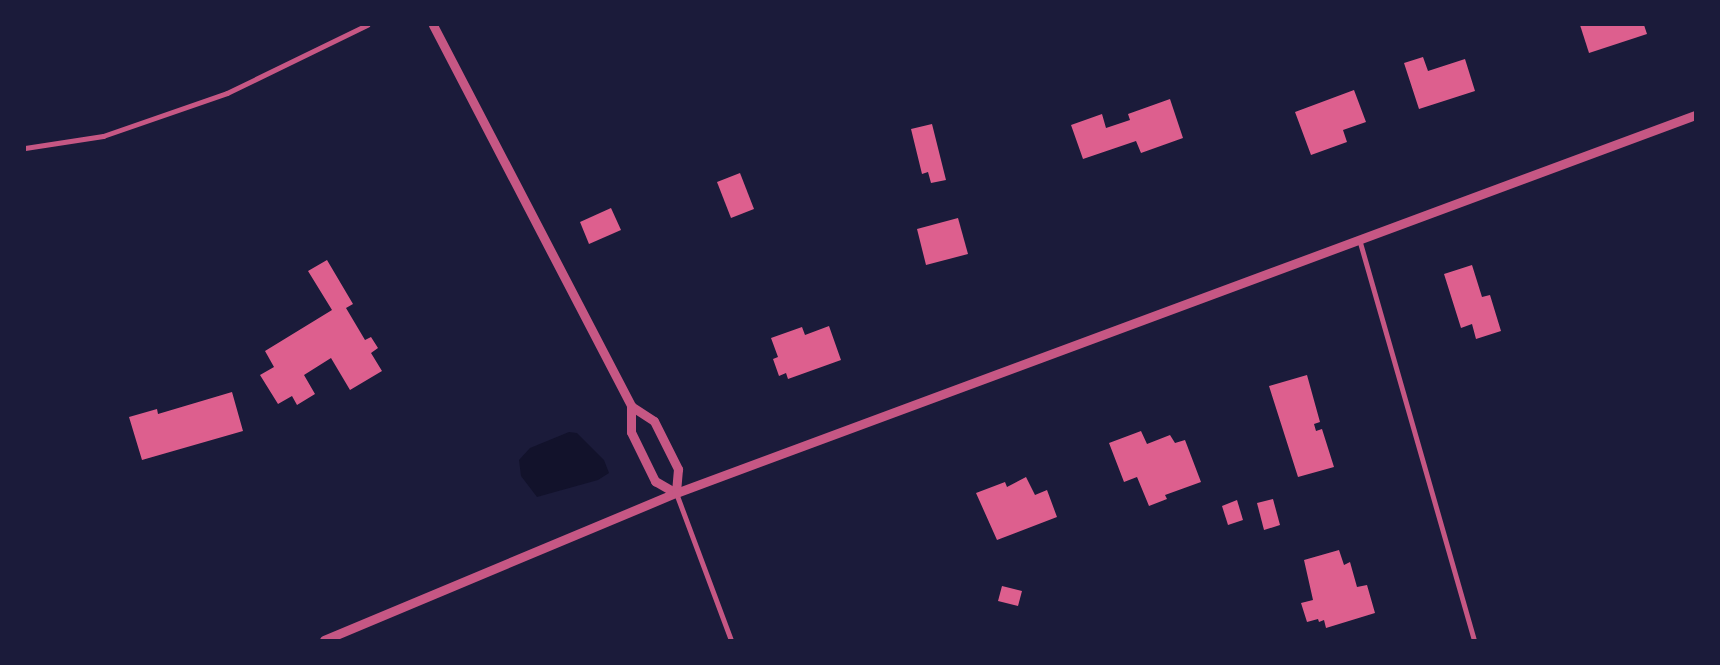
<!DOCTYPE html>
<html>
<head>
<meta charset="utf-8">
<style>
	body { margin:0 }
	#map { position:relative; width:1720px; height:665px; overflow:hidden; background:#1b1b3a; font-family:"Crimson Pro",serif }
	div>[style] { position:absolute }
	.water>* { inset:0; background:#12122b }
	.building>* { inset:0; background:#dd5f8e }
	.minor>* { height:5px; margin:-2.5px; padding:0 2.5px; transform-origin:2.5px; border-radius:2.5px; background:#c65784 }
	.tertiary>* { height:9px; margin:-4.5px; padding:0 4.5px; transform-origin:4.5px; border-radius:4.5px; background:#c65784 }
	span { translate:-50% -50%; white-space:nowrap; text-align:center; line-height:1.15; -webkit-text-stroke:5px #1b1b3a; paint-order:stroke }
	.frame { position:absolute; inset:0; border:26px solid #1b1b3a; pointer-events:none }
</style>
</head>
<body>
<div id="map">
	<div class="water">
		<i style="clip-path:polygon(569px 432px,577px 433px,604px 460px,609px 473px,598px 480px,537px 497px,521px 476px,519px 460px,530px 448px)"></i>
	</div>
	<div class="building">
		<i style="clip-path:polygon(1580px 25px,1644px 25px,1647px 34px,1589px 53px)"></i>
		<i style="clip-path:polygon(1423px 57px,1428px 71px,1465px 59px,1475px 91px,1419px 109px,1404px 63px)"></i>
		<i style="clip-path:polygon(1354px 90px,1366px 122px,1343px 130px,1347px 142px,1311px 155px,1295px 112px)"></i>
		<i style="clip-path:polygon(1170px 99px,1183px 138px,1141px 153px,1136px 141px,1083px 159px,1071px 125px,1102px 114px,1106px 128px,1130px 120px,1128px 114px)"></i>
		<i style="clip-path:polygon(932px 124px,946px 180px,931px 183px,928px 172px,922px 174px,911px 129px)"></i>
		<i style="clip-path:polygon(740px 173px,754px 209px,731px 218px,717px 182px)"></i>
		<i style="clip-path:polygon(611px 208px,621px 230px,589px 244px,580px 222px)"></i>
		<i style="clip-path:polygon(958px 218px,968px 254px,926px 265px,917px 229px)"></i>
		<i style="clip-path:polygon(327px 260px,353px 304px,346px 308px,365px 340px,371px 337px,378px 348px,371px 353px,382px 371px,350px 390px,331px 358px,304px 375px,315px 394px,297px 405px,292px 396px,278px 404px,260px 375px,274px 367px,265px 351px,332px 310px,308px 271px)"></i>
		<i style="clip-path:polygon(1472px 265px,1482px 297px,1490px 295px,1501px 331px,1476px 339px,1472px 324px,1461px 328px,1444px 274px)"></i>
		<i style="clip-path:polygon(829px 326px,841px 360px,788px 379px,786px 373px,779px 376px,773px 359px,778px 357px,771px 338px,802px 327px,805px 335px)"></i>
		<i style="clip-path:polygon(1307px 375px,1320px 422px,1314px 424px,1316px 431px,1322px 429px,1334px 467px,1298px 477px,1269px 386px)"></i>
		<i style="clip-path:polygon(232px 392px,243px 431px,142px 460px,129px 417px,157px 409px,158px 414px)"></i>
		<i style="clip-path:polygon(1141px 431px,1147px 444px,1170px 435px,1175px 443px,1185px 440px,1201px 482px,1165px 495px,1167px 499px,1149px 506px,1137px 477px,1124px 482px,1109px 443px)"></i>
		<i style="clip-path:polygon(1026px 477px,1035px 495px,1047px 490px,1057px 517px,997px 540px,976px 493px,1005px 482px,1007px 487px)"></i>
		<i style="clip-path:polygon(1273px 499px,1280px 525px,1264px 530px,1257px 503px)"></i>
		<i style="clip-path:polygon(1237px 500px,1243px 520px,1228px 525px,1222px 506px)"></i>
		<i style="clip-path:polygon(1339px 550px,1344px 565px,1350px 562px,1357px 587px,1367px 585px,1375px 613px,1326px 628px,1324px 620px,1319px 622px,1318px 619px,1307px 622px,1301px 603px,1313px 600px,1304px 560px)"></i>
		<i style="clip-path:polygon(1002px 586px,1022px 591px,1018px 606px,998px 601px)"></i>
	</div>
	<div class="minor">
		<i style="left:25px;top:148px;width:79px;rotate:-8.7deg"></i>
		<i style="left:103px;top:136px;width:131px;rotate:-19.1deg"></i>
		<i style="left:227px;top:93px;width:156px;rotate:-25.9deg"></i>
		<i style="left:1359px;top:239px;width:417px;rotate:74deg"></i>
		<i style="left:676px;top:493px;width:157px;rotate:69.5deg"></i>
	</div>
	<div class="tertiary">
		<i style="left:433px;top:25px;width:429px;rotate:62.5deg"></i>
		<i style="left:631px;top:406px;width:26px;rotate:90deg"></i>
		<i style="left:631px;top:432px;width:55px;rotate:63.9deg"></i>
		<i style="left:655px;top:481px;width:24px;rotate:30deg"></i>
		<i style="left:631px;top:406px;width:27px;rotate:33deg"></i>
		<i style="left:654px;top:421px;width:54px;rotate:63.4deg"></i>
		<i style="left:678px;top:469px;width:24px;rotate:95deg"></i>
		<i style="left:324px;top:640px;width:381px;rotate:-22.7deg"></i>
		<i style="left:676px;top:493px;width:1087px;rotate:-20.35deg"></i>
	</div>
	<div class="frame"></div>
</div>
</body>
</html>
